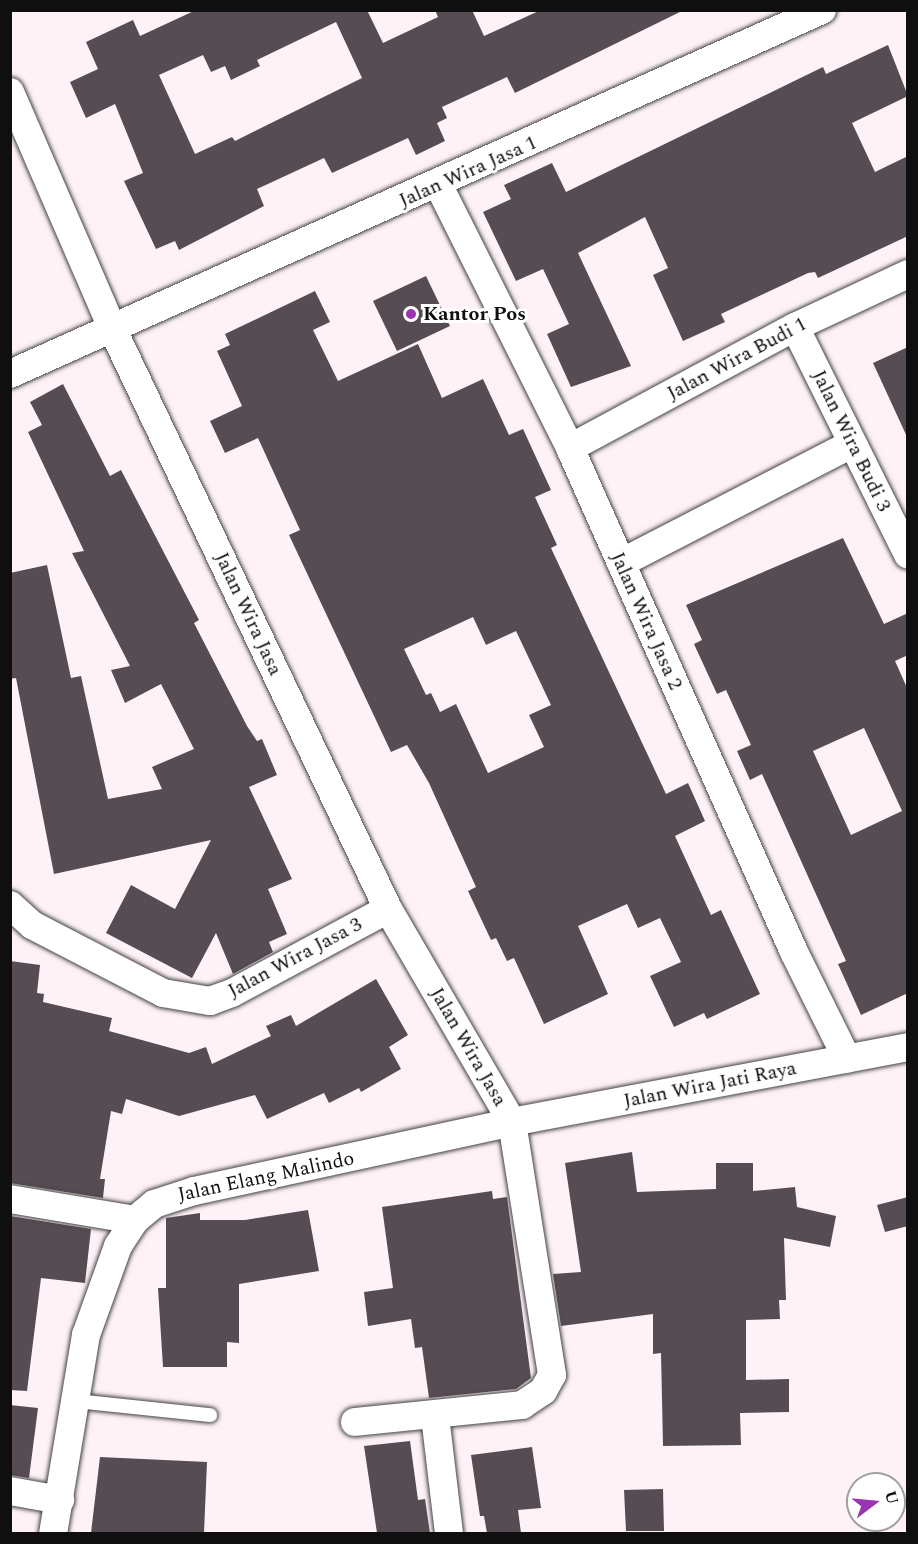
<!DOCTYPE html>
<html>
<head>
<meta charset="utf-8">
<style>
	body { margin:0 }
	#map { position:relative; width:918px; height:1544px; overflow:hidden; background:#fef2f6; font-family:Spectral,serif }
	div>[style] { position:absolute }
	.building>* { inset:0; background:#564c54 }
	.roads { filter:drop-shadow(0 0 2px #424242) drop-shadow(0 0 2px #424242) }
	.service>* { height:14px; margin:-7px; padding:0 7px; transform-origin:7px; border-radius:7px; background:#fff }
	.minor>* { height:28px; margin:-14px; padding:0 14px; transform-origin:14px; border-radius:14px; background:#fff }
	.dots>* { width:16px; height:16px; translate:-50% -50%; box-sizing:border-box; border:3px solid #fff; border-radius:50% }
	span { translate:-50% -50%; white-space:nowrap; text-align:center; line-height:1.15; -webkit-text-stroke:6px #fff; paint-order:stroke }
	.street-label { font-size:20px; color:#0f0f0f }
	.poi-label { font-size:20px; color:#0f0f0f; font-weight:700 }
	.left { translate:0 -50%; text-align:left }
	.frame { position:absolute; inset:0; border:12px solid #0f0f0f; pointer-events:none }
	.north { position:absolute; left:846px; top:1472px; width:60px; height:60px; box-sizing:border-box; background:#fff; border:2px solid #9f9f9f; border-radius:50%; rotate:74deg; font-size:16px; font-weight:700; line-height:24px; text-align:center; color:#0f0f0f }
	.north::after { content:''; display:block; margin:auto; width:21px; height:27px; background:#9935b0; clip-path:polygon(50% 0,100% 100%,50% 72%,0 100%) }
</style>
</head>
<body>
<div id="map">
	<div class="building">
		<i style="clip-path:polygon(evenodd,196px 10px,367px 10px,383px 43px,438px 17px,435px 10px,472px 10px,484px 36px,541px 10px,684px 10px,515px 93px,507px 77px,442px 107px,447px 118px,437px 123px,445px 141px,416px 155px,408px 138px,332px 173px,324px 158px,257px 189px,264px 206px,179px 250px,175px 241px,156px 249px,124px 181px,143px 173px,115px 104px,86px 118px,70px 82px,98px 69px,86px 42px,133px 20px,140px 36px,196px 10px,336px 22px,362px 78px,235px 141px,232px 137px,195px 154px,159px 75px,203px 55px,211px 72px,225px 66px,231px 80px,260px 66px,257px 60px,336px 22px)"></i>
		<i style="clip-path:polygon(888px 45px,908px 96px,852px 123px,875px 172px,908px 156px,908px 236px,818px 278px,815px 272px,808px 273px,721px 314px,725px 322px,683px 341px,653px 275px,668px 268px,645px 217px,578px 253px,631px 366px,571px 387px,547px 334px,569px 324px,543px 269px,516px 281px,483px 212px,511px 199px,504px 185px,552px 163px,566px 192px,823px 67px,826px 74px)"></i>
		<i style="clip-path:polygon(426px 276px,450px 326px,397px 351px,373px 301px)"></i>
		<i style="clip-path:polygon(evenodd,315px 291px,330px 322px,313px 330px,338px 381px,418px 344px,442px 398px,483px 379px,509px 435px,523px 429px,551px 490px,535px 497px,557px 545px,551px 548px,666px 794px,688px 783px,705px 821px,675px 836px,711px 915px,721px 910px,760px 994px,707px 1019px,704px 1013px,674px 1027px,650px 976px,681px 962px,660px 918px,638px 928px,627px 904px,578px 926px,608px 994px,544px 1024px,514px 958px,507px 961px,496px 938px,491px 940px,468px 891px,476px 887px,429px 783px,407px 745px,391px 752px,289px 535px,300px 530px,258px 438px,225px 453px,210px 421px,242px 406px,217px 351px,230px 345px,225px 334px,315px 291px,473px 617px,486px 645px,516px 631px,551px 705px,529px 715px,544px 747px,488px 773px,456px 704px,440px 712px,431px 693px,426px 695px,404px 649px,473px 617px)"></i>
		<i style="clip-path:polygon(908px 347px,908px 439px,873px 363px)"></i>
		<i style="clip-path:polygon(63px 384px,110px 476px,121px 470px,199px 620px,194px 623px,247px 726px,257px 741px,262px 739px,277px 775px,249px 787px,292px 879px,268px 889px,287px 934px,269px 942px,273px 952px,233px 974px,216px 933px,192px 978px,106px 933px,131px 885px,175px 909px,211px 840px,54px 874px,16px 678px,10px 679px,10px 573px,47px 565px,71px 678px,81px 676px,108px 799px,162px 789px,152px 767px,194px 749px,161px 684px,125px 703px,111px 670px,130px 666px,72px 553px,84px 551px,28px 432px,42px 425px,30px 402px)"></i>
		<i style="clip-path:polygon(evenodd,843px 538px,884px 624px,908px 613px,908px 655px,895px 661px,908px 690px,908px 993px,861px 1015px,838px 964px,846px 961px,762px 774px,750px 780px,737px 751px,751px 745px,726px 690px,717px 694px,694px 644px,702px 640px,686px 605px,843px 538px,864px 728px,902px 811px,851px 835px,813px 751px,864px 728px)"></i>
		<i style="clip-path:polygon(10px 961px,40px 965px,37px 993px,44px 994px,43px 1002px,112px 1018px,109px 1031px,189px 1053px,206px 1047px,212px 1064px,271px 1036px,266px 1026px,291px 1015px,296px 1026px,376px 979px,408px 1035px,389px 1047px,401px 1069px,361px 1092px,359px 1088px,329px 1103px,324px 1093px,267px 1119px,255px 1095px,179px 1116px,126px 1099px,122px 1114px,111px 1111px,100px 1179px,105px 1179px,103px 1198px,10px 1183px)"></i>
		<i style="clip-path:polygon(632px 1152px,637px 1192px,716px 1189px,716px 1163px,753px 1163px,753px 1191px,795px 1187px,797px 1207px,836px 1216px,830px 1247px,784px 1238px,786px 1300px,779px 1300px,780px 1319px,746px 1320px,746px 1380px,789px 1379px,789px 1412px,740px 1413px,741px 1445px,663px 1446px,661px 1353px,653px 1354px,653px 1314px,561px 1326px,553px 1274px,581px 1272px,565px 1163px)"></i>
		<i style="clip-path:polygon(492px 1191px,493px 1199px,507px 1197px,531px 1378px,516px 1389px,429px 1398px,422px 1347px,415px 1348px,411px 1319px,368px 1326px,364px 1292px,393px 1288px,382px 1207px)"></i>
		<i style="clip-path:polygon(908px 1197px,908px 1226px,885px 1232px,877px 1205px)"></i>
		<i style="clip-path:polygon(308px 1210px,319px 1271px,239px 1284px,239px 1343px,227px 1342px,227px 1367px,163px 1367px,158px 1288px,166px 1288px,166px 1218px,200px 1213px,200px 1220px,245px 1220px)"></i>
		<i style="clip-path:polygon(10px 1216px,91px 1229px,85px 1283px,41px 1278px,27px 1391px,10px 1390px)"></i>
		<i style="clip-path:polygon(10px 1405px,38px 1408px,29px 1478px,10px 1475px)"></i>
		<i style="clip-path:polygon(410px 1441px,418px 1500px,425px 1499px,430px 1533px,377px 1533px,364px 1446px)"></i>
		<i style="clip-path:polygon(532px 1447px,541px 1508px,518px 1510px,521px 1533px,487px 1533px,484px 1516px,480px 1516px,471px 1455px)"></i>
		<i style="clip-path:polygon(100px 1457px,207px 1462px,204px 1533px,91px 1533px)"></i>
		<i style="clip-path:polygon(663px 1489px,664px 1531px,626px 1531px,624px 1490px)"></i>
	</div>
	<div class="roads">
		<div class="service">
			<i style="left:76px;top:1401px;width:135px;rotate:6deg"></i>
		</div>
		<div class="minor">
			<i style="left:10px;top:92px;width:257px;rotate:66.6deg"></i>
			<i style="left:112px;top:328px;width:643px;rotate:64.59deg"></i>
			<i style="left:388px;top:909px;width:246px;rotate:59.8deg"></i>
			<i style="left:512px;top:1122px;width:256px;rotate:81deg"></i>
			<i style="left:552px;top:1375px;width:18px;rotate:119deg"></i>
			<i style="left:543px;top:1391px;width:25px;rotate:146deg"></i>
			<i style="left:522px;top:1405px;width:168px;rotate:174.2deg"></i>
			<i style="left:439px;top:186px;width:293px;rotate:63.4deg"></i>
			<i style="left:570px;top:448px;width:552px;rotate:66.04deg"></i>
			<i style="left:794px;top:952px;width:119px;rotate:63.6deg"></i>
			<i style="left:795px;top:327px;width:254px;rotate:63.6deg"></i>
			<i style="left:10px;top:374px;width:890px;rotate:-24.15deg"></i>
			<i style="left:570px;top:448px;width:255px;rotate:-28.3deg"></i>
			<i style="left:795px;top:327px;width:125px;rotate:-25.1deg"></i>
			<i style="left:621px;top:563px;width:260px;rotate:-27.3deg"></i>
			<i style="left:10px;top:905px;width:30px;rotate:42deg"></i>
			<i style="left:32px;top:925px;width:148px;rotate:27.4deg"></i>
			<i style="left:163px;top:993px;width:48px;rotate:9.7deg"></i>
			<i style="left:210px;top:1001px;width:23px;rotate:-20deg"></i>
			<i style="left:232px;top:993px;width:177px;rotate:-28.3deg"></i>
			<i style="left:10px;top:1199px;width:127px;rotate:9.5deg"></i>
			<i style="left:435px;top:1416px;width:119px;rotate:83.2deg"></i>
			<i style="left:10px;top:1491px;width:51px;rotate:10.2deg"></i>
			<i style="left:53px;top:1534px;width:202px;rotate:-80.6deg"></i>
			<i style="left:86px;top:1335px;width:95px;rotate:-70.2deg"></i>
			<i style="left:118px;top:1246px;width:31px;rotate:-57deg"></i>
			<i style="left:135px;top:1220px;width:25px;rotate:-40deg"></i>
			<i style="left:154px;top:1204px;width:42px;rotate:-18deg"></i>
			<i style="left:194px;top:1191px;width:325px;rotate:-12.2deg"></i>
			<i style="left:512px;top:1122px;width:403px;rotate:-10.7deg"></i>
		</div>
	</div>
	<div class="dots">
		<i style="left:411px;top:314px;background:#9935b0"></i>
	</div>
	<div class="street-label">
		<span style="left:468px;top:172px;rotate:-24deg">Jalan Wira Jasa 1</span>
		<span style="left:737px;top:359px;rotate:-28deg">Jalan Wira Budi 1</span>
		<span style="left:851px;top:441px;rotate:64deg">Jalan Wira Budi 3</span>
		<span style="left:248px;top:614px;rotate:65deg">Jalan Wira Jasa</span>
		<span style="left:646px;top:621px;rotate:66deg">Jalan Wira Jasa 2</span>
		<span style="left:295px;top:958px;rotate:-28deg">Jalan Wira Jasa 3</span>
		<span style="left:468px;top:1047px;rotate:60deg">Jalan Wira Jasa</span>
		<span style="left:710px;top:1085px;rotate:-11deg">Jalan Wira Jati Raya</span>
		<span style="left:266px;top:1177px;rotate:-12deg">Jalan Elang Malindo</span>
	</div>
	<div class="poi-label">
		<span class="left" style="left:423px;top:314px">Kantor Pos</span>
	</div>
	<div class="frame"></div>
	<div class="north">U</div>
</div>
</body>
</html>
